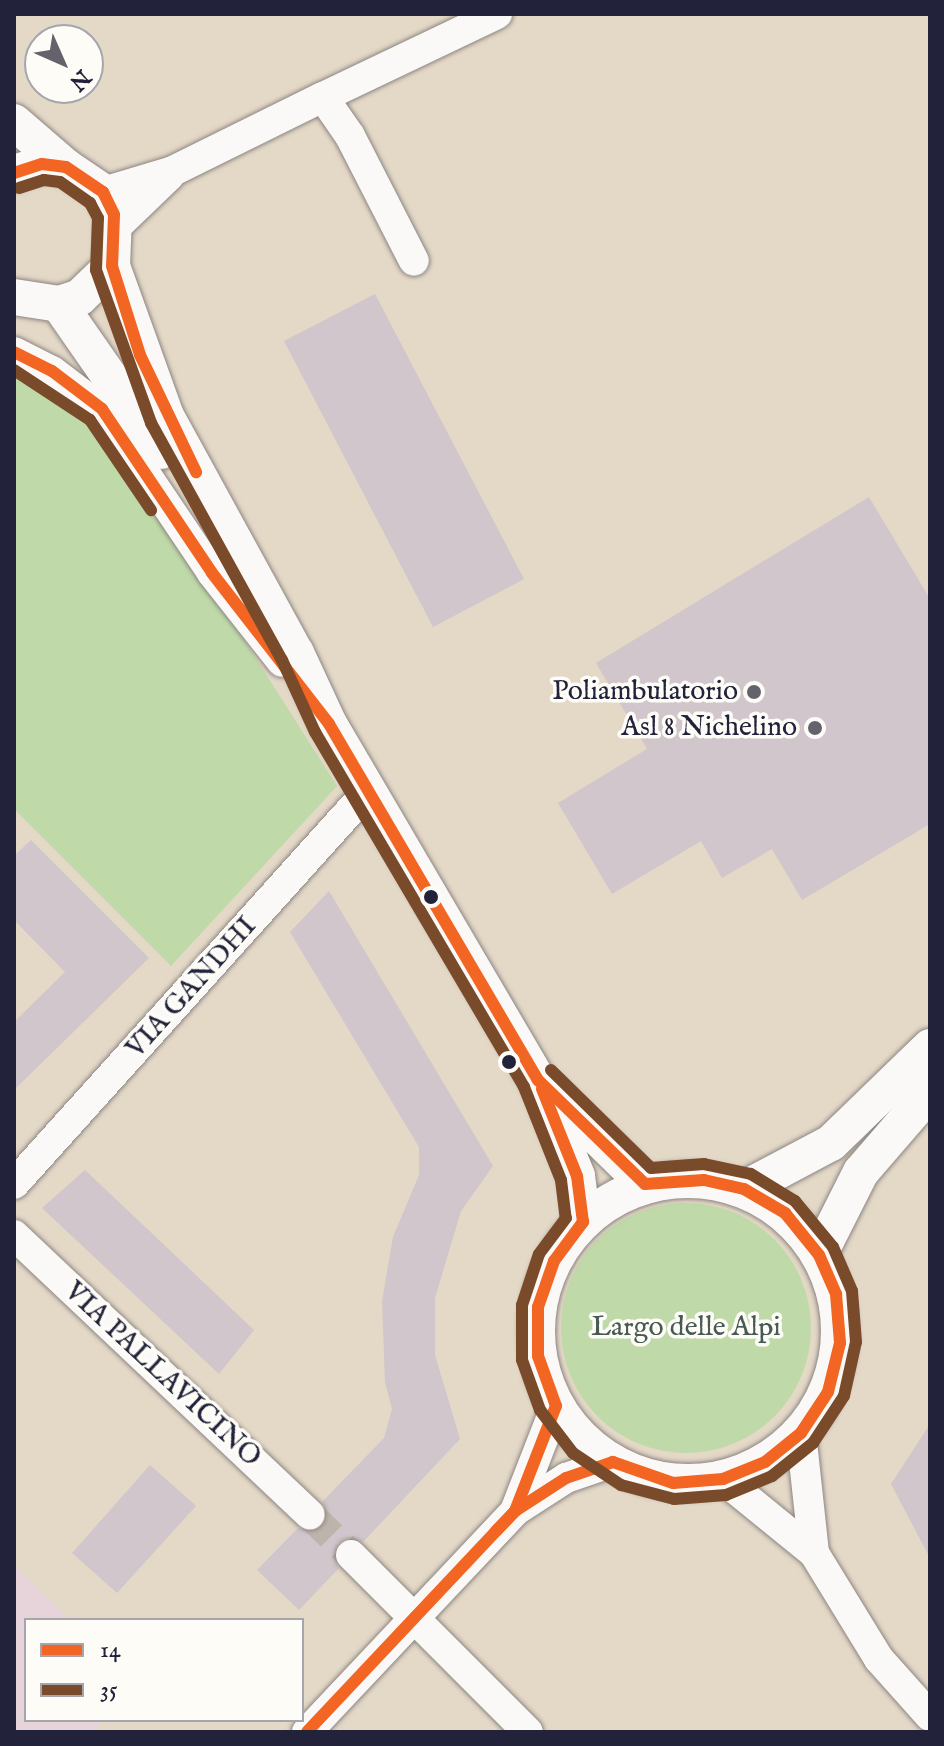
<!DOCTYPE html>
<html>
<head>
<meta charset="utf-8">
<style>
	body { margin:0 }
	#map { position:relative; width:944px; height:1746px; overflow:hidden; background:#e4d8c7; font-family:"IM FELL English",serif }
	div>[style] { position:absolute }
	.built>* { inset:0; background:#e7d4db }
	.green>* { inset:0; background:#bfdaa8 }
	.round { border-radius:50% }
	.building>* { inset:0; background:#d0c6cb }
	.minor-tunnel>* { height:30px; margin-top:-15px; transform-origin:0; background:repeating-linear-gradient(90deg,#bdb4ab 0 30px,transparent 0 45px) }
	.roads { filter:drop-shadow(0 0 2px #8c8682) drop-shadow(0 0 2px #8c8682) }
	.minor>* { height:30px; margin:-15px; padding:0 15px; transform-origin:15px; border-radius:15px; background:#fbf9f7 }
	.major>* { height:36px; margin:-18px; padding:0 18px; transform-origin:18px; border-radius:18px; background:#fbf9f7 }
	.major>.ring { margin:-18px; padding:0; box-sizing:content-box; background:none; border:36px solid #fbf9f7; border-radius:50% }
	.bus-1>* { height:12px; margin:-6px; padding:0 6px; transform-origin:6px; border-radius:6px; background:#f26522 }
	.bus-2>* { height:12px; margin:-6px; padding:0 6px; transform-origin:6px; border-radius:6px; background:#7a4b2a }
	.dots>* { width:22px; height:22px; translate:-50% -50%; box-sizing:border-box; border:4px solid #fdfcf7; border-radius:50% }
	span { translate:-50% -50%; white-space:nowrap; text-align:center; line-height:1.15; -webkit-text-stroke:7px #fdfcf7; paint-order:stroke }
	.poi-label { font-size:28px; color:#22223b }
	.right { translate:-100% -50%; text-align:right }
	.street-label { font-size:28px; color:#22223b }
	.park-label { font-size:28px; color:#485a54 }
	.frame { position:absolute; inset:0; border:16px solid #22223b; pointer-events:none }
	.legend { position:absolute; left:24px; top:1618px; width:280px; height:104px; box-sizing:border-box; background:#fdfcf7; border:2px solid #a5a5ac; margin:0; padding:10px 14px; list-style:none; font-size:24px; color:#22223b }
	.legend li { display:flex; align-items:center; gap:16px; height:40px }
	.legend b { width:40px; border:2px solid #a5a5ac }
	.north { position:absolute; left:24px; top:24px; width:80px; height:80px; box-sizing:border-box; background:#fdfcf7; border:2px solid #a5a5ac; border-radius:50%; rotate:135deg; font-size:22px; font-weight:700; line-height:32px; text-align:center; color:#22223b }
	.north::after { content:''; display:block; margin:auto; width:28px; height:36px; background:#66626c; clip-path:polygon(50% 0,100% 100%,50% 72%,0 100%) }
</style>
</head>
<body>
<div id="map">
	<div class="built">
		<i style="clip-path:polygon(14px 1565px,70px 1620px,26px 1620px,26px 1720px,104px 1720px,93px 1732px,14px 1732px)"></i>
	</div>
	<div class="green">
		<i style="clip-path:polygon(14px 365px,92px 411px,131px 462px,337px 786px,171px 966px,14px 809px)"></i>
		<i class="round" style="left:561px;top:1203px;width:250px;height:250px"></i>
	</div>
	<div class="building">
		<i style="clip-path:polygon(375px 294px,524px 579px,433px 627px,284px 341px)"></i>
		<i style="clip-path:polygon(869px 497px,930px 599px,930px 824px,802px 900px,772px 849px,722px 878px,701px 841px,612px 894px,558px 803px,647px 749px,596px 663px)"></i>
		<i style="clip-path:polygon(31px 840px,149px 958px,14px 1090px,14px 1022px,65px 972px,14px 920px,14px 856px)"></i>
		<i style="clip-path:polygon(329px 891px,493px 1166px,461px 1211px,435px 1298px,435px 1355px,460px 1439px,363px 1542px,347px 1538px,338px 1543px,334px 1559px,339px 1568px,299px 1610px,257px 1570px,298px 1528px,314px 1532px,324px 1527px,327px 1511px,322px 1502px,384px 1438px,392px 1409px,385px 1382px,382px 1301px,393px 1237px,419px 1175px,419px 1147px,290px 932px)"></i>
		<i style="clip-path:polygon(85px 1170px,254px 1330px,219px 1374px,42px 1208px)"></i>
		<i style="clip-path:polygon(930px 1424px,930px 1558px,891px 1484px)"></i>
		<i style="clip-path:polygon(150px 1465px,196px 1506px,117px 1593px,72px 1553px)"></i>
	</div>
	<div class="minor-tunnel">
		<i style="left:310px;top:1515px;width:57px;rotate:44.3deg"></i>
	</div>
	<div class="roads">
		<div class="minor">
			<i style="left:323px;top:97px;width:193px;rotate:-25.5deg"></i>
			<i style="left:103px;top:192px;width:73px;rotate:-16.7deg"></i>
			<i style="left:173px;top:171px;width:167px;rotate:-26.3deg"></i>
			<i style="left:323px;top:97px;width:47px;rotate:55.3deg"></i>
			<i style="left:350px;top:136px;width:140px;rotate:62.9deg"></i>
			<i style="left:116px;top:227px;width:74px;rotate:-43.9deg"></i>
			<i style="left:14px;top:352px;width:42px;rotate:26.6deg"></i>
			<i style="left:52px;top:371px;width:63px;rotate:37.2deg"></i>
			<i style="left:102px;top:409px;width:197px;rotate:56.1deg"></i>
			<i style="left:212px;top:573px;width:113px;rotate:51.8deg"></i>
			<i style="left:14px;top:1184px;width:529px;rotate:-47.99deg"></i>
			<i style="left:14px;top:1235px;width:407px;rotate:43.4deg"></i>
			<i style="left:801px;top:1433px;width:121px;rotate:83.8deg"></i>
			<i style="left:723px;top:1479px;width:117px;rotate:39.1deg"></i>
			<i style="left:814px;top:1553px;width:124px;rotate:58.5deg"></i>
			<i style="left:879px;top:1659px;width:76px;rotate:48.2deg"></i>
			<i style="left:515px;top:1511px;width:113px;rotate:-68.7deg"></i>
			<i style="left:351px;top:1555px;width:250px;rotate:45deg"></i>
			<i style="left:307px;top:1732px;width:303px;rotate:-46.7deg"></i>
			<i style="left:515px;top:1511px;width:61px;rotate:-32.9deg"></i>
			<i style="left:566px;top:1478px;width:50px;rotate:-18.8deg"></i>
		</div>
		<div class="major">
			<i style="left:14px;top:122px;width:69px;rotate:40.9deg"></i>
			<i style="left:14px;top:173px;width:29px;rotate:-18deg"></i>
			<i style="left:42px;top:164px;width:24px;rotate:7deg"></i>
			<i style="left:66px;top:167px;width:45px;rotate:34deg"></i>
			<i style="left:103px;top:192px;width:25px;rotate:64deg"></i>
			<i style="left:114px;top:215px;width:51px;rotate:92.2deg"></i>
			<i style="left:112px;top:266px;width:159px;rotate:70.2deg"></i>
			<i style="left:166px;top:416px;width:270px;rotate:61.3deg"></i>
			<i style="left:296px;top:653px;width:78px;rotate:65.1deg"></i>
			<i style="left:329px;top:724px;width:413px;rotate:59.6deg"></i>
			<i style="left:538px;top:1080px;width:104px;rotate:67.9deg"></i>
			<i style="left:577px;top:1176px;width:46px;rotate:82.6deg"></i>
			<i style="left:14px;top:297px;width:46px;rotate:8.8deg"></i>
			<i style="left:59px;top:304px;width:22px;rotate:-18deg"></i>
			<i style="left:80px;top:297px;width:45px;rotate:-44.1deg"></i>
			<i style="left:59px;top:304px;width:179px;rotate:55.2deg"></i>
			<i style="left:548px;top:1089px;width:136px;rotate:44.4deg"></i>
			<i class="ring" style="left:537px;top:1180px;width:266px;height:266px"></i>
			<i style="left:744px;top:1189px;width:98px;rotate:-27.9deg"></i>
			<i style="left:831px;top:1143px;width:138px;rotate:-44.1deg"></i>
			<i style="left:819px;top:1255px;width:93px;rotate:-63.2deg"></i>
			<i style="left:861px;top:1172px;width:106px;rotate:-49.2deg"></i>
		</div>
	</div>
	<div class="bus-1">
		<i style="left:14px;top:173px;width:29px;rotate:-18deg"></i>
		<i style="left:42px;top:164px;width:24px;rotate:7deg"></i>
		<i style="left:66px;top:167px;width:45px;rotate:34deg"></i>
		<i style="left:103px;top:192px;width:25px;rotate:64deg"></i>
		<i style="left:114px;top:215px;width:51px;rotate:92.2deg"></i>
		<i style="left:112px;top:266px;width:93px;rotate:72.5deg"></i>
		<i style="left:140px;top:355px;width:130px;rotate:64.4deg"></i>
		<i style="left:14px;top:352px;width:42px;rotate:26.6deg"></i>
		<i style="left:52px;top:371px;width:63px;rotate:37.2deg"></i>
		<i style="left:102px;top:409px;width:197px;rotate:56.1deg"></i>
		<i style="left:212px;top:573px;width:191px;rotate:52.2deg"></i>
		<i style="left:329px;top:724px;width:413px;rotate:59.6deg"></i>
		<i style="left:538px;top:1080px;width:149px;rotate:44.2deg"></i>
		<i style="left:645px;top:1184px;width:59px;rotate:-3.9deg"></i>
		<i style="left:704px;top:1180px;width:41px;rotate:12.7deg"></i>
		<i style="left:744px;top:1189px;width:48px;rotate:30.3deg"></i>
		<i style="left:785px;top:1213px;width:54px;rotate:51deg"></i>
		<i style="left:819px;top:1255px;width:43px;rotate:66.4deg"></i>
		<i style="left:836px;top:1294px;width:49px;rotate:85.3deg"></i>
		<i style="left:840px;top:1343px;width:50px;rotate:103.8deg"></i>
		<i style="left:828px;top:1392px;width:49px;rotate:123.4deg"></i>
		<i style="left:801px;top:1433px;width:46px;rotate:141.1deg"></i>
		<i style="left:765px;top:1462px;width:45px;rotate:158deg"></i>
		<i style="left:723px;top:1479px;width:50px;rotate:175.4deg"></i>
		<i style="left:673px;top:1483px;width:64px;rotate:-160.7deg"></i>
		<i style="left:613px;top:1462px;width:50px;rotate:161.2deg"></i>
		<i style="left:566px;top:1478px;width:61px;rotate:147.1deg"></i>
		<i style="left:515px;top:1511px;width:303px;rotate:133.3deg"></i>
		<i style="left:496px;top:1531px;width:28px;rotate:-46deg"></i>
		<i style="left:515px;top:1511px;width:113px;rotate:-68.7deg"></i>
		<i style="left:556px;top:1406px;width:53px;rotate:-109.8deg"></i>
		<i style="left:538px;top:1356px;width:49px;rotate:-90deg"></i>
		<i style="left:538px;top:1307px;width:49px;rotate:-70.8deg"></i>
		<i style="left:554px;top:1261px;width:49px;rotate:-53.4deg"></i>
		<i style="left:583px;top:1222px;width:46px;rotate:-97.4deg"></i>
		<i style="left:577px;top:1176px;width:94px;rotate:-111.9deg"></i>
	</div>
	<div class="bus-2">
		<i style="left:19px;top:188px;width:26px;rotate:-18deg"></i>
		<i style="left:44px;top:180px;width:16px;rotate:7deg"></i>
		<i style="left:60px;top:182px;width:37px;rotate:35deg"></i>
		<i style="left:90px;top:203px;width:17px;rotate:62deg"></i>
		<i style="left:98px;top:218px;width:52px;rotate:92.2deg"></i>
		<i style="left:96px;top:270px;width:163px;rotate:70.2deg"></i>
		<i style="left:151px;top:423px;width:271px;rotate:61.1deg"></i>
		<i style="left:282px;top:660px;width:79px;rotate:65.4deg"></i>
		<i style="left:315px;top:732px;width:412px;rotate:59.5deg"></i>
		<i style="left:524px;top:1087px;width:100px;rotate:68.3deg"></i>
		<i style="left:561px;top:1180px;width:38px;rotate:83deg"></i>
		<i style="left:566px;top:1218px;width:45px;rotate:126.9deg"></i>
		<i style="left:539px;top:1254px;width:54px;rotate:108.4deg"></i>
		<i style="left:522px;top:1305px;width:55px;rotate:90deg"></i>
		<i style="left:522px;top:1360px;width:53px;rotate:70.2deg"></i>
		<i style="left:540px;top:1410px;width:54px;rotate:52.5deg"></i>
		<i style="left:573px;top:1453px;width:58px;rotate:33.7deg"></i>
		<i style="left:621px;top:1485px;width:55px;rotate:14.8deg"></i>
		<i style="left:674px;top:1499px;width:52px;rotate:-4.4deg"></i>
		<i style="left:726px;top:1495px;width:50px;rotate:-22.4deg"></i>
		<i style="left:772px;top:1476px;width:53px;rotate:-38.8deg"></i>
		<i style="left:813px;top:1443px;width:56px;rotate:-56.6deg"></i>
		<i style="left:844px;top:1396px;width:55px;rotate:-77.5deg"></i>
		<i style="left:856px;top:1342px;width:51px;rotate:-94.5deg"></i>
		<i style="left:852px;top:1291px;width:48px;rotate:-113.4deg"></i>
		<i style="left:833px;top:1247px;width:60px;rotate:-129.6deg"></i>
		<i style="left:795px;top:1201px;width:52px;rotate:-148.5deg"></i>
		<i style="left:751px;top:1174px;width:48px;rotate:-168deg"></i>
		<i style="left:704px;top:1164px;width:53px;rotate:175.7deg"></i>
		<i style="left:651px;top:1168px;width:140px;rotate:-135.6deg"></i>
		<i style="left:14px;top:370px;width:91px;rotate:33.3deg"></i>
		<i style="left:90px;top:420px;width:109px;rotate:55.9deg"></i>
	</div>
	<div class="dots">
		<i style="left:754px;top:692px;background:#66626c"></i>
		<i style="left:815px;top:728px;background:#66626c"></i>
		<i style="left:431px;top:897px;background:#22223b"></i>
		<i style="left:509px;top:1062px;background:#22223b"></i>
	</div>
	<div class="poi-label">
		<span class="right" style="left:738px;top:692px">Poliambulatorio</span>
		<span class="right" style="left:797px;top:728px">Asl 8 Nichelino</span>
	</div>
	<div class="street-label">
		<span style="left:192px;top:988px;rotate:-48deg">VIA GANDHI</span>
		<span style="left:162px;top:1375px;rotate:43deg">VIA PALLAVICINO</span>
	</div>
	<div class="park-label">
		<span style="left:686px;top:1328px">Largo delle Alpi</span>
	</div>
	<div class="frame"></div>
	<ul class="legend">
	<li><b style="height:10px;background:#f26522"></b>14</li>
	<li><b style="height:10px;background:#7a4b2a"></b>35</li>
	</ul>
	<div class="north">N</div>
</div>
</body>
</html>
